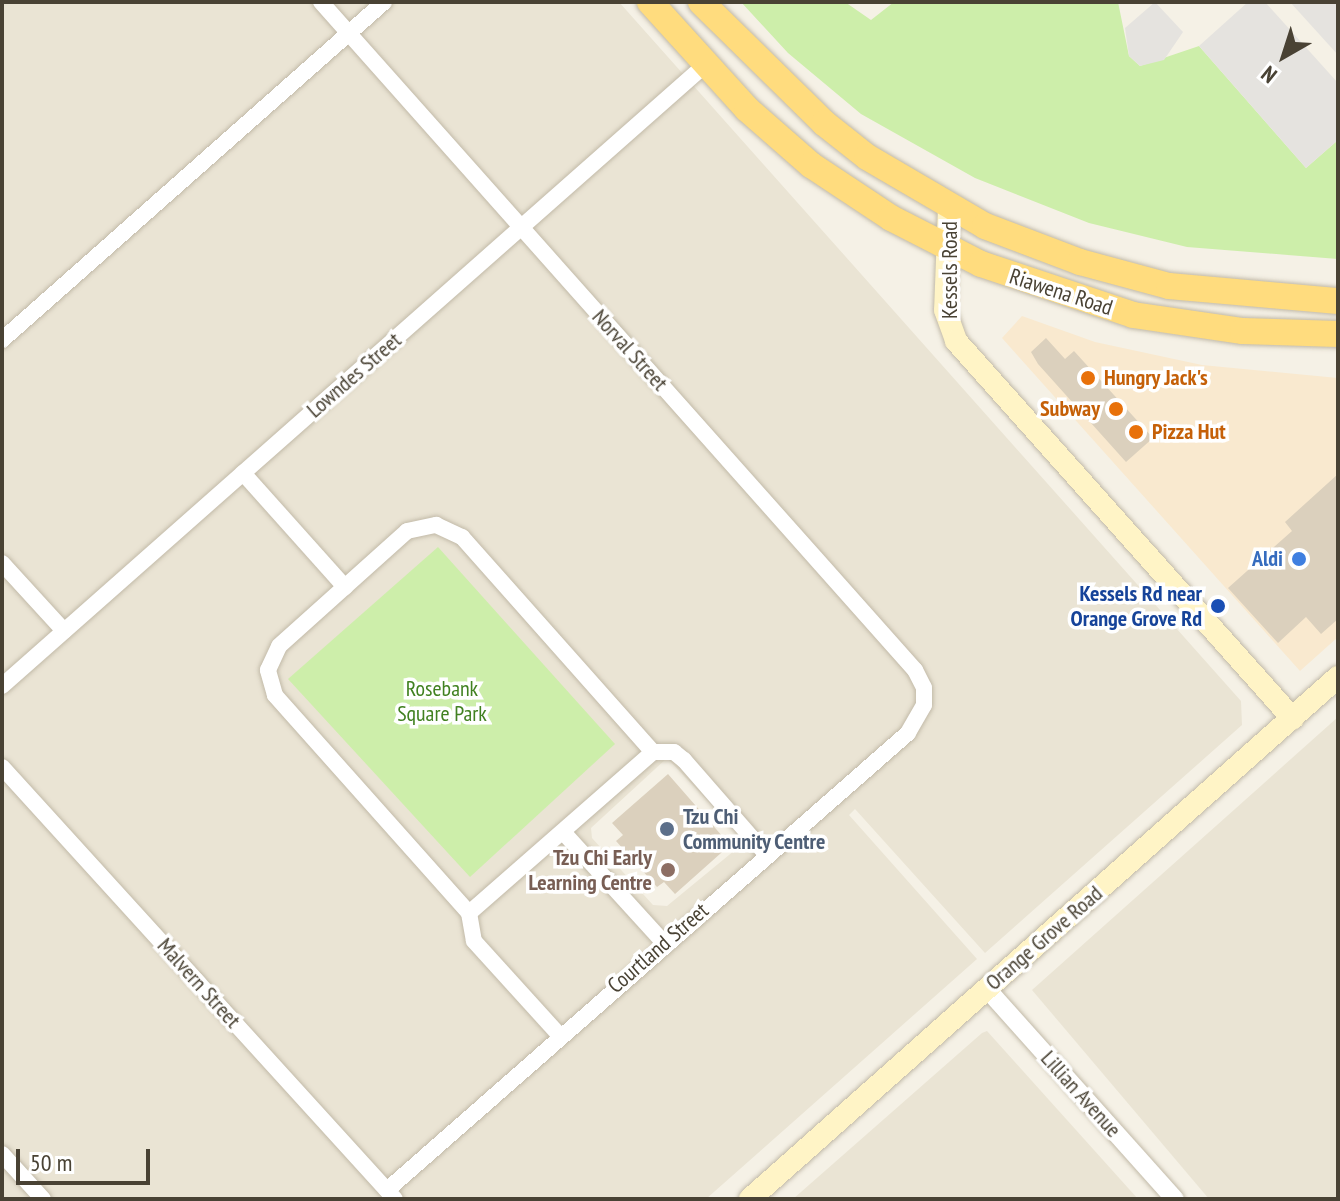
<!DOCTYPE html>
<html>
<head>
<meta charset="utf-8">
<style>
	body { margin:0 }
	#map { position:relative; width:1340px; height:1201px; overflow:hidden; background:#f5f1e6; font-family:"PT Sans Narrow",sans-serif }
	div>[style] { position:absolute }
	.residential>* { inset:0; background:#eae4d4 }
	.commercial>* { inset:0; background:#f9e9cf }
	.green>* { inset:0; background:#cdeeaa }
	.parking>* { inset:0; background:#e5e3df }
	.building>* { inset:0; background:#dbd0bd }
	.roads { filter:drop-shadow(0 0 2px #c2baa8) drop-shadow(0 0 2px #c2baa8) }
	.minor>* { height:16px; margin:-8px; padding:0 8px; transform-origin:8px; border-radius:8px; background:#fff }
	.tertiary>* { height:18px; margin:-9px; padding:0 9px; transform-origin:9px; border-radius:9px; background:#fff }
	.secondary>* { height:22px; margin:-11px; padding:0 11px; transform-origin:11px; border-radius:11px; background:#fff4c6 }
	.trunk>* { height:26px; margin:-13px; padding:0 13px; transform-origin:13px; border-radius:13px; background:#ffdc7e }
	.dots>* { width:22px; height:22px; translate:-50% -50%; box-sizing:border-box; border:4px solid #fff; border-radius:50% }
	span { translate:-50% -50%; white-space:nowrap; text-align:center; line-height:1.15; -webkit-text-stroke:7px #fff; paint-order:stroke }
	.street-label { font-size:22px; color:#494234 }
	.food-label { font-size:22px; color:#c56008; font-weight:700 }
	.left { translate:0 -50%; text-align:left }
	.right { translate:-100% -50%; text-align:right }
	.shop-label { font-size:22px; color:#366cbe; font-weight:700 }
	.transit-label { font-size:22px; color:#164399; font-weight:700 }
	.park-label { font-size:22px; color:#418121 }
	.service-label { font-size:22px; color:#4e5e75; font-weight:700 }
	.education-label { font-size:22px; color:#785e54; font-weight:700 }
	.frame { position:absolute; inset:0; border:4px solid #494234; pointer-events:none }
	.north { position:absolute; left:1244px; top:16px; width:80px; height:80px; -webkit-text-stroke:6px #fff; paint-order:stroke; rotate:219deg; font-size:22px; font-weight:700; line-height:32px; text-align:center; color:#494234 }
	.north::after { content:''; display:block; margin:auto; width:28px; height:36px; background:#494234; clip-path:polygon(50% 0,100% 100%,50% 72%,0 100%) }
	.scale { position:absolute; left:16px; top:1149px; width:134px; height:36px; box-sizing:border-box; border:4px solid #494234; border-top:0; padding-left:10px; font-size:24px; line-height:28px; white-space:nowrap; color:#494234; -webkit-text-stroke:6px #fff; paint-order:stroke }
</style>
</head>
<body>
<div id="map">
	<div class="residential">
		<i style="clip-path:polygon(evenodd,2px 2px,619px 2px,1241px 701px,1242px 725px,985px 953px,855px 809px,849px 815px,977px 959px,706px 1199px,2px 1199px,2px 2px,667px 758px,746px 841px,667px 906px,653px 905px,592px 838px,591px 828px,667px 758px)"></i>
		<i style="clip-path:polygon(1338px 717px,1338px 1199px,1209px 1199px,1032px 990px)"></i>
		<i style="clip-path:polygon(987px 1031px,1138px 1199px,793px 1199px,982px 1033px)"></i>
	</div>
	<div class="commercial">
		<i style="clip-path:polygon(1022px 316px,1095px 342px,1202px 365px,1338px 378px,1338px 637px,1300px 671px,1002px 338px)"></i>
	</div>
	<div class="green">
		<i style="clip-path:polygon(741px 2px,845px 2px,871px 20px,894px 2px,1118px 2px,1129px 56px,1140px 66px,1199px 46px,1306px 168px,1338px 140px,1338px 259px,1187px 247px,1089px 223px,975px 178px,861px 114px,788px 53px)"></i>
		<i style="clip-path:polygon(438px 547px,615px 744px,470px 877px,288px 679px)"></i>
	</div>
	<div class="parking">
		<i style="clip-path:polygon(1155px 2px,1183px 32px,1164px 60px,1140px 66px,1129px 56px,1125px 28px)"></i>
		<i style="clip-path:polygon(1248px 2px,1265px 2px,1338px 83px,1338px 140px,1306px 168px,1199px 46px)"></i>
		<i style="clip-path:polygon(1290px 2px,1338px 2px,1338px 55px)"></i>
	</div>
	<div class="building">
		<i style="clip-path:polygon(1046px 338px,1065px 359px,1074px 351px,1153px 438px,1126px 462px,1038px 364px,1031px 352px)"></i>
		<i style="clip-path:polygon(1338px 474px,1338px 619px,1321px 634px,1306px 617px,1278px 643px,1228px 588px,1292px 531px,1285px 522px)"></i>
		<i style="clip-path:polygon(668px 774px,730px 845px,675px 894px,664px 882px,657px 887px,616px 841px,623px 835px,612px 823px)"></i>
	</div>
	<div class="roads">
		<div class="minor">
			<i style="left:321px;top:2px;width:894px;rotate:48.36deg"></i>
			<i style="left:915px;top:670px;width:20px;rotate:63deg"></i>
			<i style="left:924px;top:688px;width:17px;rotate:90deg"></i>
			<i style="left:924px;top:705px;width:32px;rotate:120deg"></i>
			<i style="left:908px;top:733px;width:693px;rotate:138.74deg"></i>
			<i style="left:2px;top:340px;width:510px;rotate:-41.5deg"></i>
			<i style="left:243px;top:473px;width:153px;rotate:48.2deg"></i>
			<i style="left:436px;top:525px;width:29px;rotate:25deg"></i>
			<i style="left:462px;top:537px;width:288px;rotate:48.4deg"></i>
			<i style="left:653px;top:752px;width:244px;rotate:138.8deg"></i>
			<i style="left:469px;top:913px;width:292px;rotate:-131.7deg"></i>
			<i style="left:275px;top:695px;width:26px;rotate:-106deg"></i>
			<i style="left:268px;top:670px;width:26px;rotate:-65deg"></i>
			<i style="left:279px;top:646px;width:172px;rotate:-41.9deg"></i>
			<i style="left:407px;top:531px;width:30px;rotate:-12deg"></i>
			<i style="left:2px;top:563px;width:92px;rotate:47.6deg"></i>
			<i style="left:2px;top:686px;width:938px;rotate:-41.46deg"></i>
			<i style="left:653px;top:752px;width:21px"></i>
			<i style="left:674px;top:752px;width:13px;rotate:39deg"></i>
			<i style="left:684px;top:760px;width:126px;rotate:48.9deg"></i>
			<i style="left:2px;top:767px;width:584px;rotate:47.71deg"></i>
			<i style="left:564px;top:833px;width:149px;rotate:47.7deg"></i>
			<i style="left:469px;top:913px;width:28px;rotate:80deg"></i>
			<i style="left:474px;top:941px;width:128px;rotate:47.8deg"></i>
			<i style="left:2px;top:1154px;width:61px;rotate:47.7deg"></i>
		</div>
		<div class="tertiary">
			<i style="left:987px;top:989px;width:282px;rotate:48.2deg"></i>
		</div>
		<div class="secondary">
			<i style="left:949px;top:208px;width:102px;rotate:92.2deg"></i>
			<i style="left:945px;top:310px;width:33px;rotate:70deg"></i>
			<i style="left:956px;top:341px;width:506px;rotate:48.28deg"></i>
			<i style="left:750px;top:1199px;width:786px;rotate:-41.6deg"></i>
		</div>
		<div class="trunk">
			<i style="left:650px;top:2px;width:144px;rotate:47.8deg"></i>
			<i style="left:747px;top:109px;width:85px;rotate:41.2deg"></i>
			<i style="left:811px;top:165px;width:96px;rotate:33.5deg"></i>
			<i style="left:891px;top:218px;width:101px;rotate:27.1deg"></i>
			<i style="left:981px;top:264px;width:160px;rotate:18.5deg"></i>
			<i style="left:1133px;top:315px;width:111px;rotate:8.3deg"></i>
			<i style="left:1243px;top:331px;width:95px;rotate:1.8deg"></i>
			<i style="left:701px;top:2px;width:173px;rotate:44.5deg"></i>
			<i style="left:824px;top:123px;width:55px;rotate:38.3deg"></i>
			<i style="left:867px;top:157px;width:137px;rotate:30.3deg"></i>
			<i style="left:985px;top:226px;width:102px;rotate:20.8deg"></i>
			<i style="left:1080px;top:262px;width:92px;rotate:15.1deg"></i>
			<i style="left:1169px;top:286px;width:170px;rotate:5.1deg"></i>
		</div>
	</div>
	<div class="dots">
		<i style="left:1088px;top:378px;background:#e8710a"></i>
		<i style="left:1116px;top:409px;background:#e8710a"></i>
		<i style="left:1136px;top:432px;background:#e8710a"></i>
		<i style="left:1299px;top:559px;background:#3f7fe0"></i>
		<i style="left:1218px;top:606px;background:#1a4fb4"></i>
		<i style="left:667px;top:829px;background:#5c6f8a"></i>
		<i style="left:668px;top:870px;background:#8d6e63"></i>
	</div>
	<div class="street-label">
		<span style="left:950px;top:270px;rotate:-90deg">Kessels Road</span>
		<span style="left:1061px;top:292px;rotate:18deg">Riawena Road</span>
		<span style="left:630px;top:350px;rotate:48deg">Norval Street</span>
		<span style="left:354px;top:375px;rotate:-41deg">Lowndes Street</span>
		<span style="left:1044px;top:938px;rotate:-41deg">Orange Grove Road</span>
		<span style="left:658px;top:948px;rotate:-41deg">Courtland Street</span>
		<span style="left:199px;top:983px;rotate:48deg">Malvern Street</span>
		<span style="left:1081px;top:1094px;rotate:48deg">Lillian Avenue</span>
	</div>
	<div class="food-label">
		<span class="left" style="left:1104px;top:378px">Hungry Jack's</span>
		<span class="right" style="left:1100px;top:409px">Subway</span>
		<span class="left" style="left:1152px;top:432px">Pizza Hut</span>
	</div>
	<div class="shop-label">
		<span class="right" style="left:1283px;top:559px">Aldi</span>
	</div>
	<div class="transit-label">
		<span class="right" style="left:1202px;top:606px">Kessels Rd near<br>Orange Grove Rd</span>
	</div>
	<div class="park-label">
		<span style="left:442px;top:701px">Rosebank<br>Square Park</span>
	</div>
	<div class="service-label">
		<span class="left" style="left:683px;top:829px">Tzu Chi<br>Community Centre</span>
	</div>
	<div class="education-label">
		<span class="right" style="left:652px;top:870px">Tzu Chi Early<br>Learning Centre</span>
	</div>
	<div class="frame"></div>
	<div class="north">N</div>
	<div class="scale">50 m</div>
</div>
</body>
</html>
